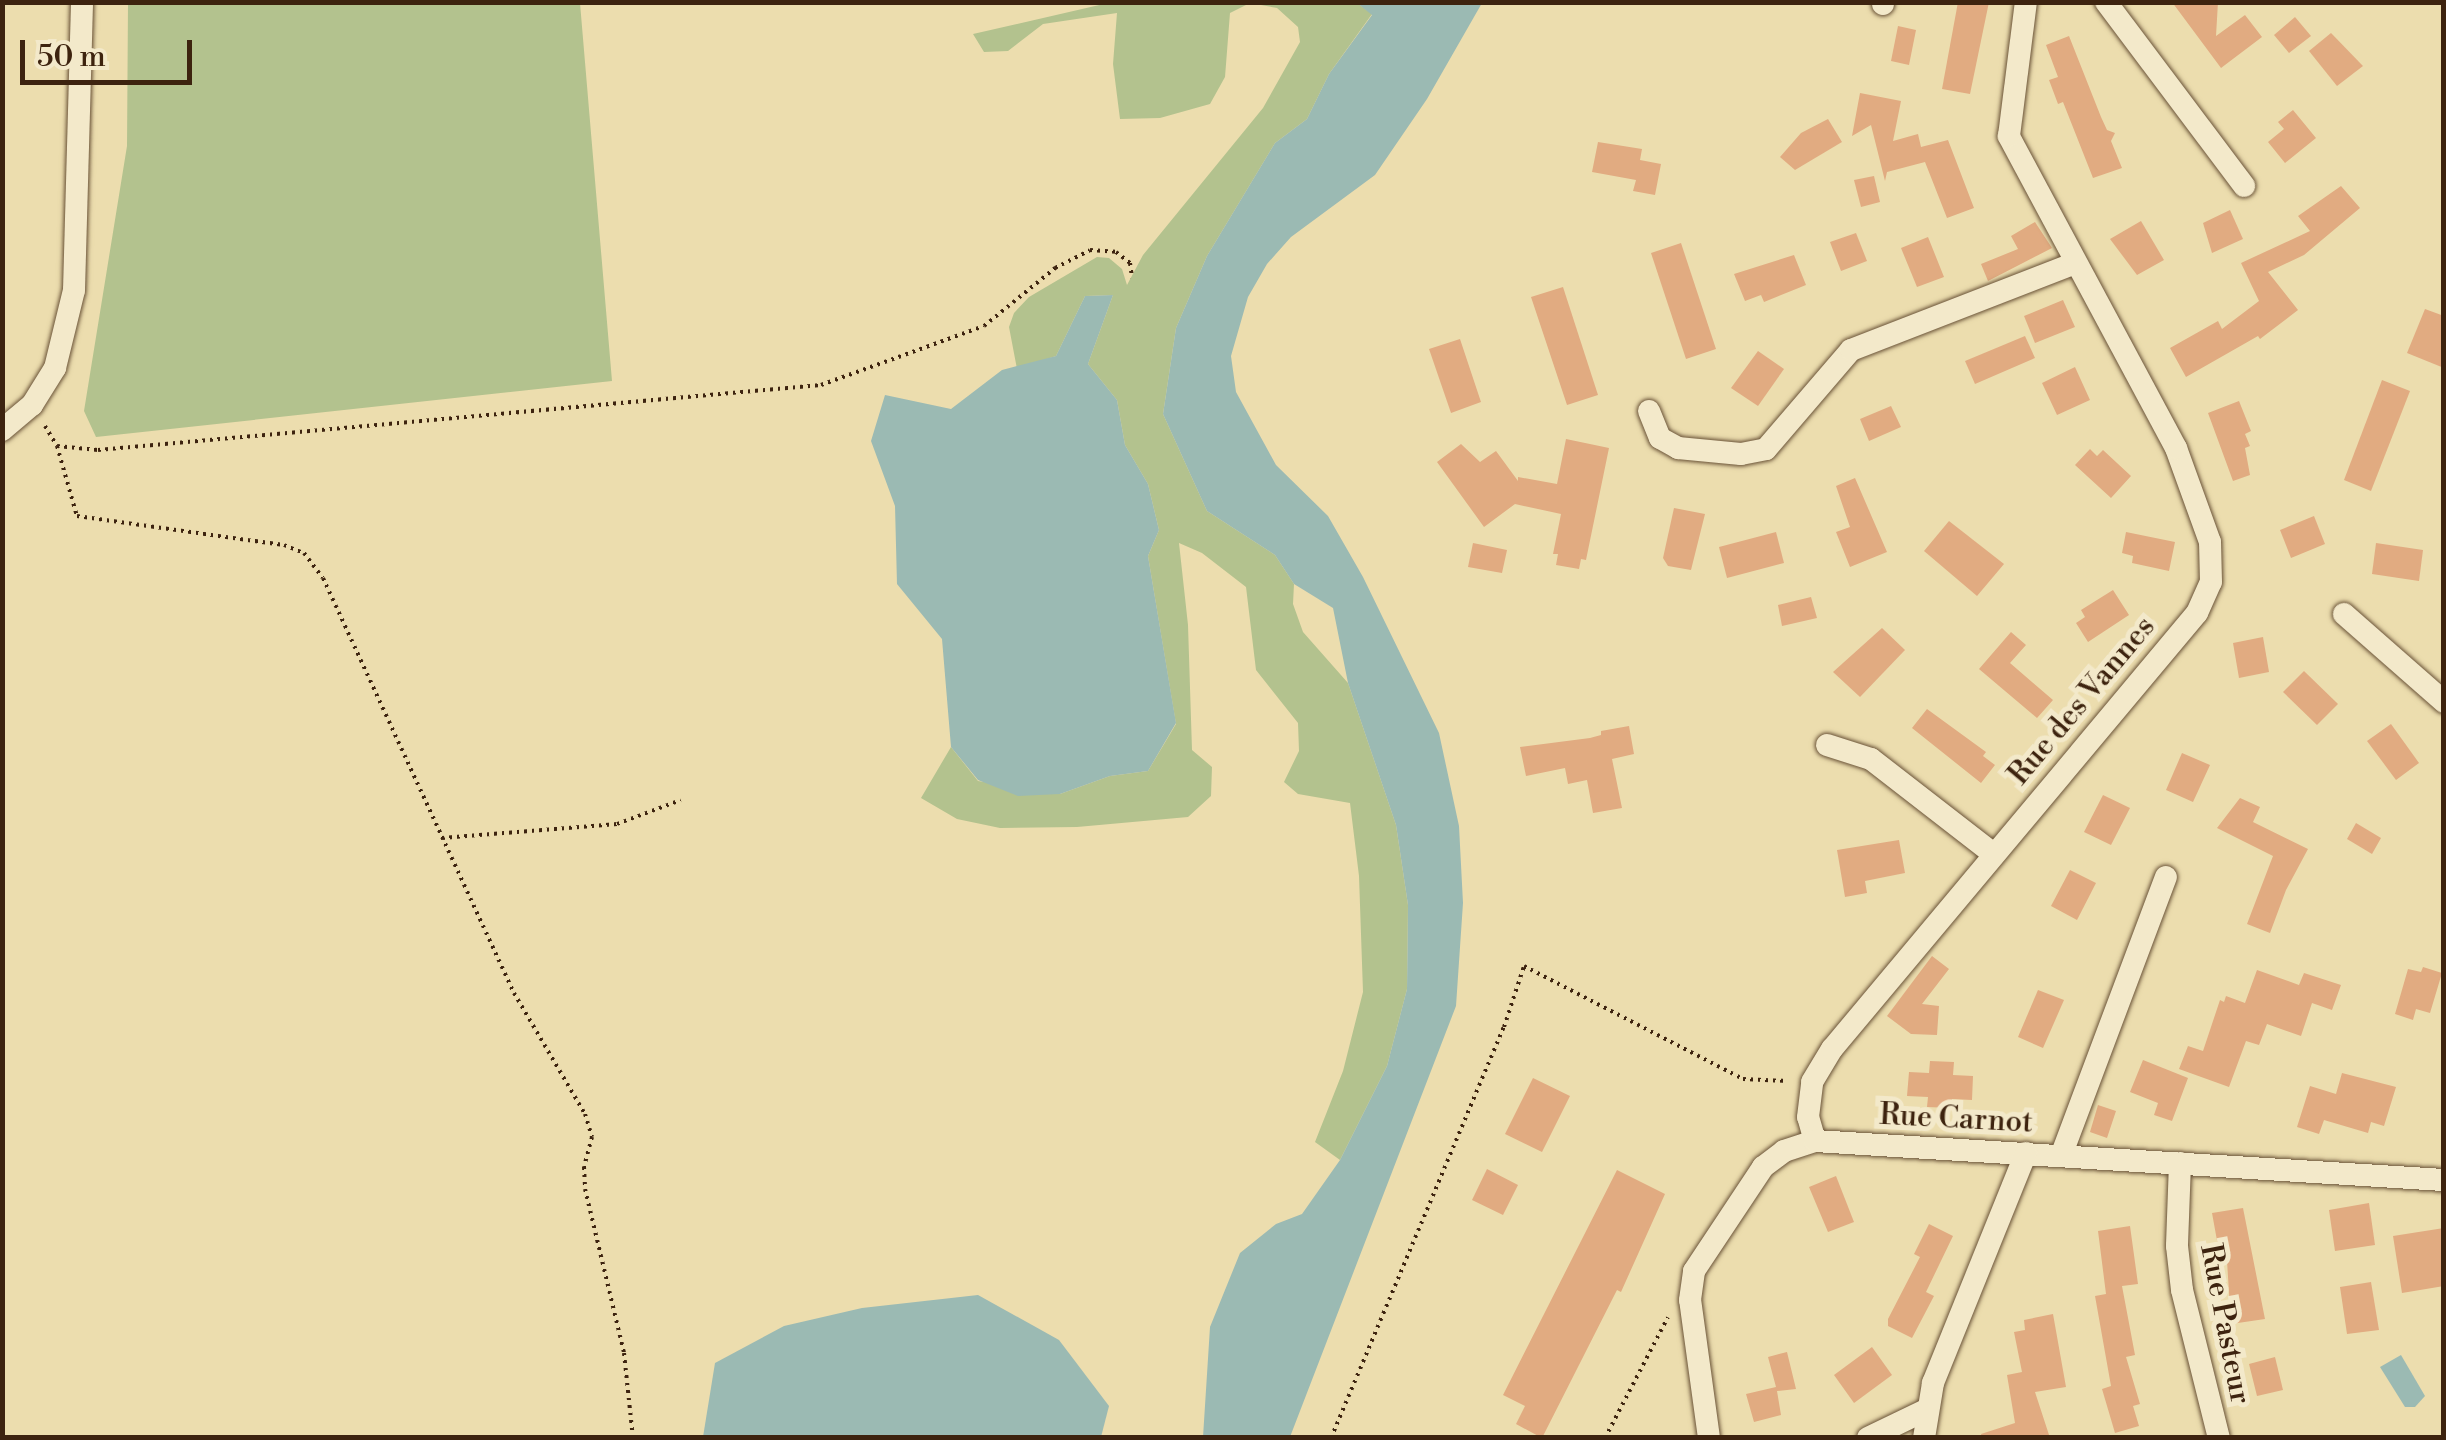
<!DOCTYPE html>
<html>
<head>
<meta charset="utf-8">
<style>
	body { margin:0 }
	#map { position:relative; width:2446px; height:1440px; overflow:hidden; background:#ecddae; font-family:"Libre Bodoni",serif }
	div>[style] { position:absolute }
	.green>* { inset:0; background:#b3c28e }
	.water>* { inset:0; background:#9bbab3 }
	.building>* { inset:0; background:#e1ab81 }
	.path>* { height:4px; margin-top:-2px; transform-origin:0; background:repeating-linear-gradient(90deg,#3d230f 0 2.5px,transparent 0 7.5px) }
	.roads { filter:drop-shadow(0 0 2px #695237) drop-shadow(0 0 2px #695237) }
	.minor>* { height:22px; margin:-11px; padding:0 11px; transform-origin:11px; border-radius:11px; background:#f3e9ca }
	span { translate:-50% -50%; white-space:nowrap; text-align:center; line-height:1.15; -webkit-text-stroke:10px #f3e9ca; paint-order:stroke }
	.street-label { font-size:30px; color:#3d230f }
	.frame { position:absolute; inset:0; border:5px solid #3d230f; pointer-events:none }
	.scale { position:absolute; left:20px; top:40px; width:172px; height:45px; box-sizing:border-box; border:5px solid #3d230f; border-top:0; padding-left:12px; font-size:30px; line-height:35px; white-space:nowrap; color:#3d230f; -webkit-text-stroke:8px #f3e9ca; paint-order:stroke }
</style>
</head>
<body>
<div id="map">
	<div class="green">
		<i style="clip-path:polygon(128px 3px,580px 3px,612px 381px,96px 437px,84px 411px,127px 146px)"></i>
		<i style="clip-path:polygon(1108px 3px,1357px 3px,1372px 14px,1329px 74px,1307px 119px,1275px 143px,1207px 256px,1176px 328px,1163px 414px,1207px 511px,1275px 555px,1294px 584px,1293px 604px,1303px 632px,1348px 683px,1396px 825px,1408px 905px,1407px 989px,1387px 1066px,1340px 1160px,1315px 1142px,1343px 1071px,1363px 992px,1359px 876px,1350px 803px,1298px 794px,1284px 782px,1299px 751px,1298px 723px,1256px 670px,1246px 587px,1202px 553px,1179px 543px,1188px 625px,1192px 750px,1212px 767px,1211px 796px,1188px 817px,1077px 827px,1000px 828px,957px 819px,921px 798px,951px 747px,978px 781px,1060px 794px,1110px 776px,1148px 771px,1176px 724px,1148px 556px,1159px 530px,1148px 484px,1125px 445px,1117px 400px,1088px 364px,1113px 295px,1085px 296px,1056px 356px,1017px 369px,1009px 327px,1014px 313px,1029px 297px,1097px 257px,1109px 258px,1122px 269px,1127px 285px,1143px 255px,1263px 108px,1300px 42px,1298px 27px,1277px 8px,1250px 3px,1230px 13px,1225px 77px,1210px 104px,1160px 118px,1120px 119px,1113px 64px,1117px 13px,1043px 24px,1008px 51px,984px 52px,973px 34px)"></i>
	</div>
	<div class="water">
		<i style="clip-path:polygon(1357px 3px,1482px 3px,1427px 99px,1375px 175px,1291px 237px,1267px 264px,1248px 297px,1231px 356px,1236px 392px,1276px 465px,1328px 516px,1363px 577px,1439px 733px,1459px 826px,1463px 903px,1456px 1006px,1290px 1437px,1203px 1437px,1210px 1327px,1240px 1253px,1276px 1224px,1302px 1214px,1340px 1160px,1387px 1066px,1407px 989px,1408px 905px,1396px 825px,1348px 683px,1333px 608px,1294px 584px,1275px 555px,1207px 511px,1163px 414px,1176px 328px,1207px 256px,1275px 143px,1307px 119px,1329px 74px,1372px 15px)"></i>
		<i style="clip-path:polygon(1113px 295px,1088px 364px,1117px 400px,1125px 445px,1148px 484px,1159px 530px,1148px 556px,1176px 723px,1148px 771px,1110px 776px,1060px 794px,1018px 796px,978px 780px,951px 747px,942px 639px,897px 584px,895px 506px,871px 441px,885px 395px,951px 409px,1002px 370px,1056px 356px,1085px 296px)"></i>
		<i style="clip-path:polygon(978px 1295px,1059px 1340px,1109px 1406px,1101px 1437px,703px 1437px,715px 1363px,784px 1326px,862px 1308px)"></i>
		<i style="clip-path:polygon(2401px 1355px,2425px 1396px,2415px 1407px,2405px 1407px,2380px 1367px)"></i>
	</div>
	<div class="building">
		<i style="clip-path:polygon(1958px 2px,1989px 2px,1970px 94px,1942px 89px)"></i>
		<i style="clip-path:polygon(2172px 2px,2218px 2px,2216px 36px,2245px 15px,2262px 37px,2221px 68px)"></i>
		<i style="clip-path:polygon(2295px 17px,2311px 36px,2289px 53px,2274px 35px)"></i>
		<i style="clip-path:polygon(1898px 26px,1916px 30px,1909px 65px,1891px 61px)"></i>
		<i style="clip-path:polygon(2331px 33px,2363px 66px,2337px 86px,2309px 51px)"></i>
		<i style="clip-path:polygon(2069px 36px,2101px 117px,2107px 130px,2115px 133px,2111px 141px,2122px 168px,2093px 178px,2063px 102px,2058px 104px,2049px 80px,2058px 77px,2046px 45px)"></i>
		<i style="clip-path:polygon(1860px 93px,1901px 101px,1893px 141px,1918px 134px,1921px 147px,1948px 140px,1974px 208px,1947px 218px,1925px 162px,1887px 172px,1885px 181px,1871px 125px,1852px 136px)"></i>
		<i style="clip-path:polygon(2293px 110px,2316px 138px,2285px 163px,2268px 142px,2284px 129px,2278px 122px)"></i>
		<i style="clip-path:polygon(1828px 119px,1842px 142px,1795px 170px,1780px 157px,1801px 133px)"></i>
		<i style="clip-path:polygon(1598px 142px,1642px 149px,1640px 160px,1661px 164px,1655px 195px,1633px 191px,1636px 180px,1592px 172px)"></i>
		<i style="clip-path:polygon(1874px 176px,1880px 202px,1861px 207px,1854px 180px)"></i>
		<i style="clip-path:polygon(2341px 186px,2360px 208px,2304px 255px,2268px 272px,2298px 310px,2260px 339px,2258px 336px,2186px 377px,2170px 348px,2218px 321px,2222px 329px,2259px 301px,2241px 263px,2310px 231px,2298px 216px)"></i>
		<i style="clip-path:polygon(2230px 210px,2243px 239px,2212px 253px,2203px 223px)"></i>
		<i style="clip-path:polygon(2141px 221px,2164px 260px,2137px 275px,2110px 239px)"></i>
		<i style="clip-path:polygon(2035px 222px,2052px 248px,1988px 281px,1981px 264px,2018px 249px,2011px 236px)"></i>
		<i style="clip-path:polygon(1856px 233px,1867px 261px,1841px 271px,1830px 242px)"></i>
		<i style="clip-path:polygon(1928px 237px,1944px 277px,1917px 287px,1901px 248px)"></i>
		<i style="clip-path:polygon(1681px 243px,1716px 349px,1686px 359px,1651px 253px)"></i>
		<i style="clip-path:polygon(1794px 255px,1806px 285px,1764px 302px,1761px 295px,1745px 301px,1734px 274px)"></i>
		<i style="clip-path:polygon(1563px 287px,1598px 395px,1567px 405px,1531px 297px)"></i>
		<i style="clip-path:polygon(2063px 300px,2075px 327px,2035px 343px,2024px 316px)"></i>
		<i style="clip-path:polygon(2425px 309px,2444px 316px,2444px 368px,2407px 353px)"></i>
		<i style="clip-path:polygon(2025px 336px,2035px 358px,1975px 384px,1965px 361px)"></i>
		<i style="clip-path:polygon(1460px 339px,1481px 402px,1451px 413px,1429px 349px)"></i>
		<i style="clip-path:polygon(1758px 351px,1784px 369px,1758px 406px,1731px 388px)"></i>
		<i style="clip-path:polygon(2075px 367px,2090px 400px,2057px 415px,2042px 383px)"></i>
		<i style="clip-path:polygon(2382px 380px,2410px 391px,2371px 491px,2344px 480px)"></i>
		<i style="clip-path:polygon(2239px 401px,2251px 431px,2245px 434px,2250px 446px,2245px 448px,2250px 475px,2233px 481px,2208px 413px)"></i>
		<i style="clip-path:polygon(1891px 406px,1901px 427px,1869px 441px,1860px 419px)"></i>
		<i style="clip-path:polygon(1566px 439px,1609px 448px,1586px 560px,1581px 559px,1579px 569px,1556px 565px,1558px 554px,1553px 554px,1561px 514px,1515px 504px,1484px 527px,1437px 462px,1461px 444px,1480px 462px,1496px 451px,1518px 481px,1518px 477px,1557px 484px)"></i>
		<i style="clip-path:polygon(2090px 449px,2097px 456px,2103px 450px,2131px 476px,2111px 498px,2075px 465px)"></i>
		<i style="clip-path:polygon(1855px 478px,1887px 552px,1850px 567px,1836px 532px,1850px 527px,1836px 486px)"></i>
		<i style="clip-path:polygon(1674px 508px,1705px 514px,1691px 570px,1668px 566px,1663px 558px)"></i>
		<i style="clip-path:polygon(2314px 516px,2325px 544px,2291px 558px,2280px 530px)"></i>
		<i style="clip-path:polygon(1949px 521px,2004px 564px,1977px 596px,1924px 551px)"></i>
		<i style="clip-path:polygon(1776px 532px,1784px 563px,1727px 578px,1719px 547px)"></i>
		<i style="clip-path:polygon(2126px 532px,2175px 542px,2169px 571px,2132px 563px,2133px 556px,2122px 553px)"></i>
		<i style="clip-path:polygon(1473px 543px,1507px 550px,1502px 573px,1468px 567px)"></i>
		<i style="clip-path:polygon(2376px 543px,2423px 550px,2419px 581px,2372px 574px)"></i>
		<i style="clip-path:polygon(2113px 590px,2129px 615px,2088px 642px,2076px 623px,2085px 617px,2081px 610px)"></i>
		<i style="clip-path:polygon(1811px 597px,1817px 618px,1782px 626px,1778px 605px)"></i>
		<i style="clip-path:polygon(1882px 628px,1905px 650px,1860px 697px,1833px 672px)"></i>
		<i style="clip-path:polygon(2011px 632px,2026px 645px,2010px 663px,2053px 700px,2037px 718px,1979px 669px)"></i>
		<i style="clip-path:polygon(2263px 637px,2269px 672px,2239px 678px,2233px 643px)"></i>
		<i style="clip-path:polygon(2304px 671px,2338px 704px,2317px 725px,2283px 692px)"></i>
		<i style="clip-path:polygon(1927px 709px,1986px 752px,1983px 756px,1995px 765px,1981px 783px,1912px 728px)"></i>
		<i style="clip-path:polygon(2391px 724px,2419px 763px,2396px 780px,2367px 741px)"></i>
		<i style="clip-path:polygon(1629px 726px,1634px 754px,1612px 759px,1622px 808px,1593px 813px,1587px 780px,1568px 784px,1565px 768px,1526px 776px,1520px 747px,1590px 738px,1601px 735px,1601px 731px)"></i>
		<i style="clip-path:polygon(2182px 753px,2210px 765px,2193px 802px,2166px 790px)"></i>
		<i style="clip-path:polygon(2103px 795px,2130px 808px,2111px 845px,2084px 832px)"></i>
		<i style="clip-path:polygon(2240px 798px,2260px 807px,2253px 822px,2308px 849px,2286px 890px,2270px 933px,2247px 924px,2273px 856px,2217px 828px)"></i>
		<i style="clip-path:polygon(2356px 823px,2381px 838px,2372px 854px,2347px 839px)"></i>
		<i style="clip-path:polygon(1899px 840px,1905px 873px,1865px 881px,1867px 893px,1845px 897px,1837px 850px)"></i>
		<i style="clip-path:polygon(2070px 870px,2096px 883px,2077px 920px,2051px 906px)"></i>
		<i style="clip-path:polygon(1932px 956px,1949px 969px,1922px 1004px,1939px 1006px,1937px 1035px,1911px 1034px,1887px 1016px)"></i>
		<i style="clip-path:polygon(2423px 967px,2442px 973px,2430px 1013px,2416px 1009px,2413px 1020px,2395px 1014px,2408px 969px,2421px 972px)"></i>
		<i style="clip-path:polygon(2257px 970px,2299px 985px,2304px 973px,2341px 985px,2332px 1010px,2312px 1003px,2301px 1036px,2267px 1024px,2259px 1045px,2246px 1041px,2229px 1087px,2179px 1069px,2188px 1046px,2203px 1051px,2220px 1000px,2224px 1002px,2226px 996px,2245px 1003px)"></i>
		<i style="clip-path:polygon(2038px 990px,2064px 1000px,2043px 1048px,2018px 1037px)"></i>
		<i style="clip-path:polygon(2143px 1060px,2188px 1078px,2172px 1121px,2154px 1115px,2158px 1103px,2130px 1092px)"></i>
		<i style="clip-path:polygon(1930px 1061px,1954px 1062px,1953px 1075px,1973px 1076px,1972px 1100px,1952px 1099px,1951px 1108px,1927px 1107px,1928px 1097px,1907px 1096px,1909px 1072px,1929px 1073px)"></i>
		<i style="clip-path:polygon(2342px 1073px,2396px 1087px,2384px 1126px,2371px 1122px,2368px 1133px,2324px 1120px,2319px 1134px,2297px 1127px,2310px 1086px,2336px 1094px)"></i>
		<i style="clip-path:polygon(1533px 1078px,1570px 1096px,1542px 1152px,1505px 1134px)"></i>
		<i style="clip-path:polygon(2098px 1105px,2116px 1111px,2107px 1138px,2090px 1132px)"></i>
		<i style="clip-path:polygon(1487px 1169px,1518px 1185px,1503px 1215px,1472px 1200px)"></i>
		<i style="clip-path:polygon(1617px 1170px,1665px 1194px,1621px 1292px,1617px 1290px,1542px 1438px,1516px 1424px,1525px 1406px,1503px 1395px)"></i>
		<i style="clip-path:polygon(1836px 1176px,1854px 1222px,1828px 1232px,1809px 1187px)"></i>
		<i style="clip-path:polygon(2369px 1203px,2375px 1245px,2335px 1251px,2329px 1210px)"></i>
		<i style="clip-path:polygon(2243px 1208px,2265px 1319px,2231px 1324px,2226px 1245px,2218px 1246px,2212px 1213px)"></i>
		<i style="clip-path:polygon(1929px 1224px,1953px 1236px,1926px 1292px,1934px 1296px,1912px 1338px,1888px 1326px,1888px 1319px,1920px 1257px,1914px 1254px)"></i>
		<i style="clip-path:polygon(2130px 1226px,2138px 1284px,2122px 1286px,2135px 1355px,2126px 1357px,2140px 1404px,2133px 1406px,2139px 1426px,2115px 1433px,2102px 1389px,2111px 1386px,2095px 1296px,2106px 1294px,2098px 1231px)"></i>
		<i style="clip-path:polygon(2444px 1228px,2444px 1286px,2402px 1293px,2393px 1236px)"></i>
		<i style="clip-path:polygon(2371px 1282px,2379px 1330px,2347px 1334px,2340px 1287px)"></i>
		<i style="clip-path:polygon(2053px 1314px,2066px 1387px,2035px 1392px,2050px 1438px,1982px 1438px,1981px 1434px,2015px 1423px,2007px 1375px,2022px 1372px,2014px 1332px,2025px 1330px,2024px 1320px)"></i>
		<i style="clip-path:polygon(1872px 1347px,1892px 1375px,1854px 1403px,1834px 1375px)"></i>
		<i style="clip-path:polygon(1787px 1352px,1796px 1389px,1777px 1391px,1781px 1415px,1754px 1422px,1746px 1394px,1776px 1387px,1768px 1357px)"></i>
		<i style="clip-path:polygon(2275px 1357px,2283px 1390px,2257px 1396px,2249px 1364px)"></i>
	</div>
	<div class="path">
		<i style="left:45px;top:426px;width:23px;rotate:59deg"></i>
		<i style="left:57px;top:446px;width:73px;rotate:74.1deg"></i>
		<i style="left:77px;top:516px;width:209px;rotate:8deg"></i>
		<i style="left:284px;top:545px;width:22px;rotate:22deg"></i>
		<i style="left:304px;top:553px;width:31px;rotate:53deg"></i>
		<i style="left:323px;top:578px;width:457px;rotate:65.3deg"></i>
		<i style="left:514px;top:993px;width:140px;rotate:59.6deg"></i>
		<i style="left:585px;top:1114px;width:24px;rotate:73deg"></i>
		<i style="left:592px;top:1137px;width:31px;rotate:105deg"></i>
		<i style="left:584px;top:1167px;width:22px;rotate:87deg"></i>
		<i style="left:585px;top:1189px;width:169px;rotate:76.6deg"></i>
		<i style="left:624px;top:1353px;width:85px;rotate:84deg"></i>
		<i style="left:57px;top:446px;width:41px;rotate:5.6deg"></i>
		<i style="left:98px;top:450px;width:726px;rotate:-5.14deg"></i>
		<i style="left:821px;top:385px;width:173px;rotate:-19.9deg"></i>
		<i style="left:984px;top:326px;width:92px;rotate:-39.2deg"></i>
		<i style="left:1055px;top:268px;width:39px;rotate:-27deg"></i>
		<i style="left:1090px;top:250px;width:26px;rotate:4deg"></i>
		<i style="left:1116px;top:252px;width:18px;rotate:38deg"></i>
		<i style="left:1130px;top:263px;width:15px;rotate:82deg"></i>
		<i style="left:442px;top:838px;width:176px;rotate:-4.6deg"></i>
		<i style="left:617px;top:824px;width:68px;rotate:-20.6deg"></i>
		<i style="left:1331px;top:1438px;width:446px;rotate:-67.2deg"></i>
		<i style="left:1504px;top:1027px;width:64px;rotate:-71.8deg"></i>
		<i style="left:1524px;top:966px;width:246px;rotate:27.3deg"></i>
		<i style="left:1743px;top:1079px;width:44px;rotate:2.6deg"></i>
		<i style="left:1605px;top:1438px;width:136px;rotate:-62.5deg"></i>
	</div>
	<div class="roads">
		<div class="minor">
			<i style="left:2106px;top:2px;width:230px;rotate:53.1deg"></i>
			<i style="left:1883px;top:4px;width:2px;rotate:-90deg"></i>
			<i style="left:1649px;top:411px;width:29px;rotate:68deg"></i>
			<i style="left:1660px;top:438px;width:21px;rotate:29deg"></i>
			<i style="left:1678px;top:448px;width:63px;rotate:5.4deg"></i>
			<i style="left:1741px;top:454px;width:25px;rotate:-11deg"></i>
			<i style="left:1766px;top:449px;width:130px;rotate:-49.4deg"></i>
			<i style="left:1851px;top:350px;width:240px;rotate:-21.2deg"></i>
			<i style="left:2px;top:430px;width:39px;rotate:-40deg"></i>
			<i style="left:32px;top:405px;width:44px;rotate:-58.1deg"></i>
			<i style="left:55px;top:368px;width:80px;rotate:-76.3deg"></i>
			<i style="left:74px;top:290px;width:288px;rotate:-88.4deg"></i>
			<i style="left:2344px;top:614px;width:133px;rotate:41.3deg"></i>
			<i style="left:1827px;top:745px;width:46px;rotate:17.7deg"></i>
			<i style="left:1871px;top:759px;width:153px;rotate:37.8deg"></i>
			<i style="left:1815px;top:1141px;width:25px;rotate:-106deg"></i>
			<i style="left:1808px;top:1117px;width:35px;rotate:-83deg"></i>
			<i style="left:1812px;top:1082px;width:39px;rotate:-59deg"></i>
			<i style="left:1832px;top:1049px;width:569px;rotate:-50.07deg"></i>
			<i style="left:2197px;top:613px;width:34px;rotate:-66deg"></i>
			<i style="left:2211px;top:582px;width:40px;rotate:-91.4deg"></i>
			<i style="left:2210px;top:542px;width:100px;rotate:-109.9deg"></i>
			<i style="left:2176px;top:448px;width:354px;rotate:-118.2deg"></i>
			<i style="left:2009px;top:136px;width:135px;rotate:-82.8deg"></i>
			<i style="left:2061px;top:1156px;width:298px;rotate:-69.4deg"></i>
			<i style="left:2180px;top:1163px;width:83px;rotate:92.1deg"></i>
			<i style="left:2177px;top:1246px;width:44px;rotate:83.5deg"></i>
			<i style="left:2182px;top:1290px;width:153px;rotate:76deg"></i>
			<i style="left:1709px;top:1438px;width:139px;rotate:-97.8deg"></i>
			<i style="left:1690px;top:1300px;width:29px;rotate:-82deg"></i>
			<i style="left:1694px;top:1271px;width:125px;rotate:-56.4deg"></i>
			<i style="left:1763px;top:1167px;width:26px;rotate:-37deg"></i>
			<i style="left:1784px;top:1151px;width:33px;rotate:-18deg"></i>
			<i style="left:1815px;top:1141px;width:630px;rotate:3.55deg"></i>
			<i style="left:1868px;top:1438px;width:64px;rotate:-25.8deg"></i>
			<i style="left:1924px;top:1438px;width:56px;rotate:-80.7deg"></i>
			<i style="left:1933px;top:1383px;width:248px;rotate:-68deg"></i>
		</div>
	</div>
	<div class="street-label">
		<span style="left:2082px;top:701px;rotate:-50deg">Rue des Vannes</span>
		<span style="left:1956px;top:1119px;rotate:3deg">Rue Carnot</span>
		<span style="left:2225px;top:1324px;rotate:79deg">Rue Pasteur</span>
	</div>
	<div class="frame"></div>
	<div class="scale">50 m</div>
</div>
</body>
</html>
